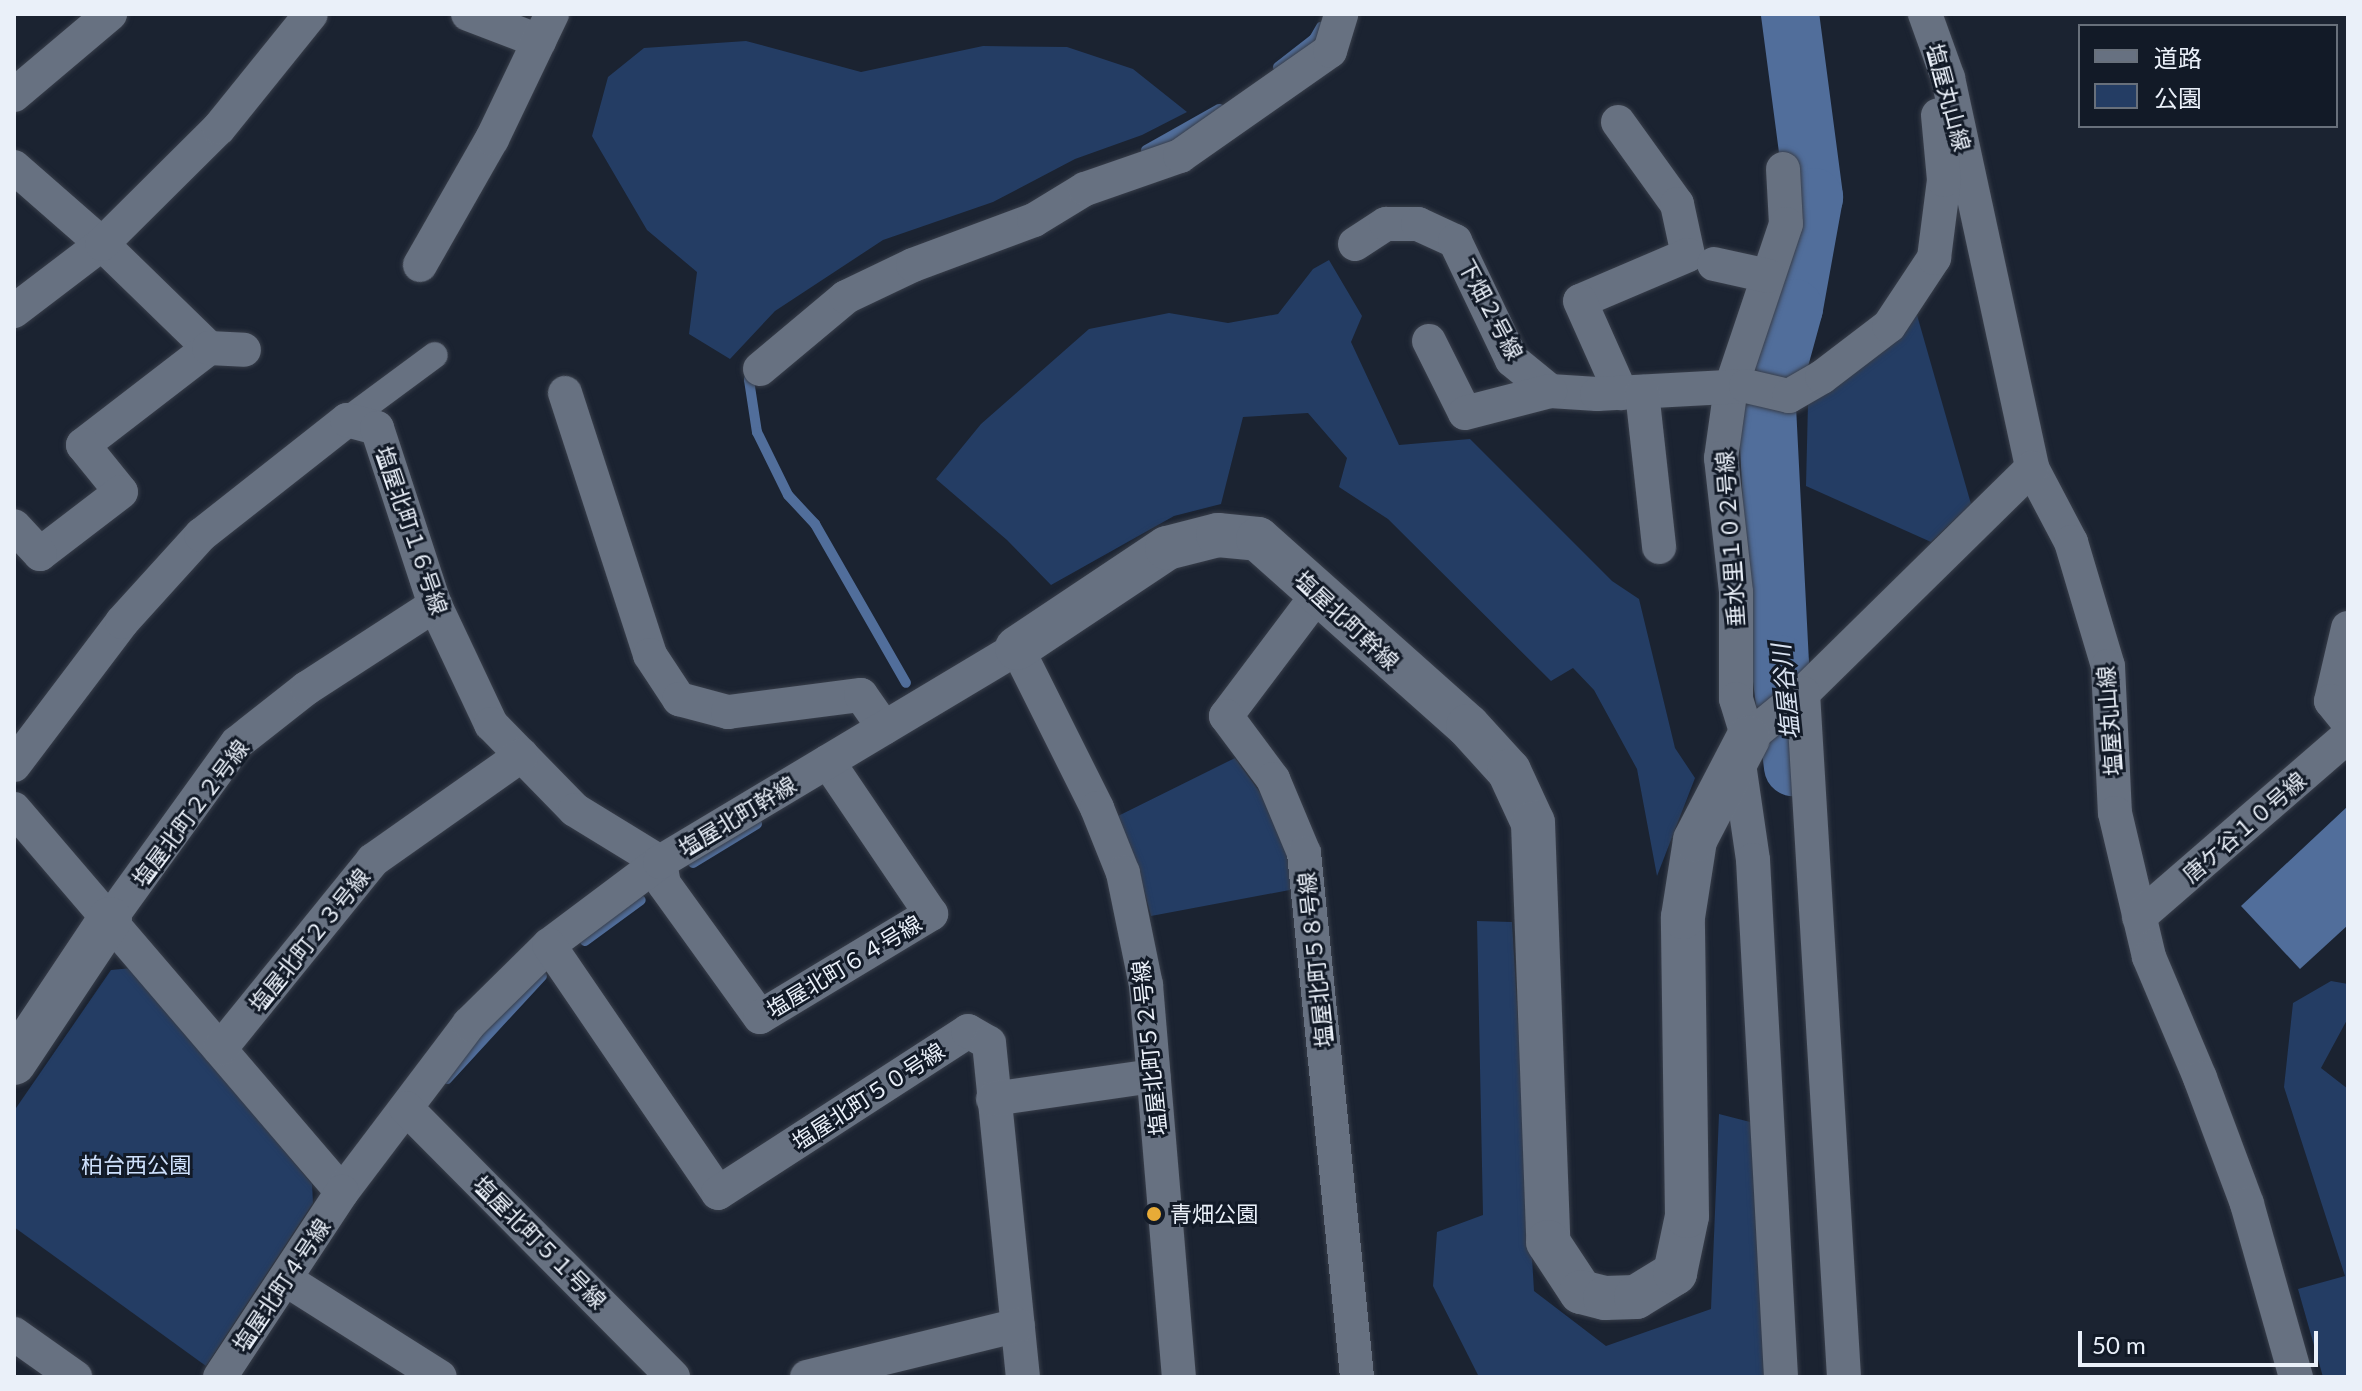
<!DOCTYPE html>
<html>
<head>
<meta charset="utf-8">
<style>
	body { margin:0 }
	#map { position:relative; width:2362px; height:1391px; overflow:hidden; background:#1b2331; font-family:Lato,"Noto Sans JP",sans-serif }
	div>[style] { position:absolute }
	.green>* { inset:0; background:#243d64 }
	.water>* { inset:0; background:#516e9b }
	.stream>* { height:10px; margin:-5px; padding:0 5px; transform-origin:5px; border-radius:5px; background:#516e9b }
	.river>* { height:58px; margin:-29px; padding:0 29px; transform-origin:29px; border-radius:29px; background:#516e9b }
	.roads { filter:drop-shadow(0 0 2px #383e4a) drop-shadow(0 0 2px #383e4a) }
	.pedestrian>* { height:26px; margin:-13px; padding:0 13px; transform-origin:13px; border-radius:13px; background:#677181 }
	.minor>* { height:34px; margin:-17px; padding:0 17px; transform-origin:17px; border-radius:17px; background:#677181 }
	.tertiary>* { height:44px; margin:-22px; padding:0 22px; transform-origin:22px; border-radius:22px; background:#677181 }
	.dots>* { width:22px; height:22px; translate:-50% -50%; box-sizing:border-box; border:4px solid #121a27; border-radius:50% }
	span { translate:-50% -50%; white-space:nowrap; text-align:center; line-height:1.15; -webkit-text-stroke:6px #121a27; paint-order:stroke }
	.street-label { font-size:22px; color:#eaf0f9 }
	.park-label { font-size:22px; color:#cee0fc }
	.poi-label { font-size:22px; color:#eaf0f9 }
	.left { translate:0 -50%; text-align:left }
	.water-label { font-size:24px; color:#d9e2f1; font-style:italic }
	.frame { position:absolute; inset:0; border:16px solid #eaf0f9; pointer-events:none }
	.legend { position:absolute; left:2078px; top:24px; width:260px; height:104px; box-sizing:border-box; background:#121a27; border:2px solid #68707b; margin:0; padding:10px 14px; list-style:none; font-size:24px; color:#eaf0f9 }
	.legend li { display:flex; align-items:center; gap:16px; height:40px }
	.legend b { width:40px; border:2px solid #68707b }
	.scale { position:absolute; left:2078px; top:1331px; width:240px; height:36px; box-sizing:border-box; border:4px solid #eaf0f9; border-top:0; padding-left:10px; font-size:24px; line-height:28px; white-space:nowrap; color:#eaf0f9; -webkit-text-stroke:6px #121a27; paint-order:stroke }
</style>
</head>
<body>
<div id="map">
	<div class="green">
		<i style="clip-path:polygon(746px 41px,861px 72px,983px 46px,1067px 47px,1133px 69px,1187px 112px,1142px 135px,1075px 159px,993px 202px,883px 240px,775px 311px,730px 359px,689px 334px,697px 272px,647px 230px,592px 136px,608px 77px,644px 48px)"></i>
		<i style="clip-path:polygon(1329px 260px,1362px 316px,1351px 342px,1399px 445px,1470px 439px,1612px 581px,1639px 599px,1675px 748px,1695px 778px,1657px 876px,1637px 769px,1594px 690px,1573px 668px,1551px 681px,1388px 519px,1339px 487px,1347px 458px,1308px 413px,1243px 417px,1221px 504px,1174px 516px,1051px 585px,1007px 540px,936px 479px,981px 424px,1089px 329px,1169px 313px,1228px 323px,1278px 314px,1313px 269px)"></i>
		<i style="clip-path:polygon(1917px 315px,1971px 504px,1931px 542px,1806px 486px,1808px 403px)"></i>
		<i style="clip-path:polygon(1235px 758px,1264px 798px,1285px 847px,1295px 889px,1151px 916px,1140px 875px,1116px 817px)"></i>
		<i style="clip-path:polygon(1477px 921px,1512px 922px,1534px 1291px,1606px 1346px,1711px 1309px,1719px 1114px,1758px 1124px,1768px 1377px,1479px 1377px,1433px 1286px,1437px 1232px,1483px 1215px)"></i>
		<i style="clip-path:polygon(132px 968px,312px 1184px,313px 1203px,206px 1366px,14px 1227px,14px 1111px,111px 970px)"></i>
		<i style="clip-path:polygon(2331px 981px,2348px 984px,2348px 1018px,2321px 1068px,2348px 1089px,2348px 1377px,2323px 1377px,2298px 1289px,2345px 1276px,2284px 1087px,2293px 1003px)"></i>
	</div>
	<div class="water">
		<i style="clip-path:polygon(2348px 806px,2348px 925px,2300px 969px,2241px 906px)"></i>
	</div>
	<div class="stream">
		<i style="left:1278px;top:67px;width:46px;rotate:-37.9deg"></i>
		<i style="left:1314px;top:39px;width:14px;rotate:-60deg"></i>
		<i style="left:1146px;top:150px;width:84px;rotate:-29.3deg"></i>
		<i style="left:751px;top:368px;width:12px;rotate:99deg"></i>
		<i style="left:749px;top:380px;width:53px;rotate:81.3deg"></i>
		<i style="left:757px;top:432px;width:70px;rotate:63.8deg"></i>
		<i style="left:788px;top:495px;width:40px;rotate:47deg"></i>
		<i style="left:815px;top:524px;width:183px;rotate:60.2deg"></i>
		<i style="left:693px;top:863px;width:75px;rotate:-31.4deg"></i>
		<i style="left:585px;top:941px;width:69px;rotate:-36.2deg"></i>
		<i style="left:447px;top:1079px;width:140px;rotate:-47.3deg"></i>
	</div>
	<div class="river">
		<i style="left:1790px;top:14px;width:185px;rotate:82.5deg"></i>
		<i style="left:1814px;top:197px;width:113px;rotate:100.2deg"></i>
		<i style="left:1794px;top:308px;width:103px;rotate:105.3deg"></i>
		<i style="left:1767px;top:407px;width:257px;rotate:87.1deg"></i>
		<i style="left:1780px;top:664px;width:104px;rotate:82.8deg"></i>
	</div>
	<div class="roads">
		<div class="pedestrian">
			<i style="left:347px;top:420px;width:109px;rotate:-36.5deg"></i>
		</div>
		<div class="minor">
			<i style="left:468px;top:14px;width:76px;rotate:20.8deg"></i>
			<i style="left:1925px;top:14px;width:68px;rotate:70.2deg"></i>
			<i style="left:1948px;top:78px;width:399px;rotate:77.8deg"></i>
			<i style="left:2032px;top:468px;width:84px;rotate:62.2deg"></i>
			<i style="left:2071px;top:542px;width:129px;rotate:73.4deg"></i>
			<i style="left:2108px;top:666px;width:147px;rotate:87.3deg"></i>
			<i style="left:2115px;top:813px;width:148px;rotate:76.7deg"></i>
			<i style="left:2149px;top:957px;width:131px;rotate:67.1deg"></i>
			<i style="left:2200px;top:1078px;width:134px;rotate:69.5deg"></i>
			<i style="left:2247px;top:1204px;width:180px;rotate:74.2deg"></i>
			<i style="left:14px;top:95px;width:126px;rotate:-40.2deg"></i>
			<i style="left:1618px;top:122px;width:101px;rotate:54.3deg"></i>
			<i style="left:1677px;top:204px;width:52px;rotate:77.8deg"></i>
			<i style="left:1688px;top:255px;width:117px;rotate:156.9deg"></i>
			<i style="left:1580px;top:301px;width:101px;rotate:66deg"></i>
			<i style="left:14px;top:167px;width:117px;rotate:41.2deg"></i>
			<i style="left:102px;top:244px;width:149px;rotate:44.2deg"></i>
			<i style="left:209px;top:348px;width:159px;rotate:142.4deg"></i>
			<i style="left:83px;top:445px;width:60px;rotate:51deg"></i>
			<i style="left:121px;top:492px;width:102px;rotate:142.6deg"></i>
			<i style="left:40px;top:554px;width:38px;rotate:-133deg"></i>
			<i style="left:1783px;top:169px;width:55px;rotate:86.9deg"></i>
			<i style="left:1786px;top:224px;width:172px;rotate:108.6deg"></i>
			<i style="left:1731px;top:387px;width:72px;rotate:98deg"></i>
			<i style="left:1721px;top:458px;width:135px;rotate:83.6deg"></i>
			<i style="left:1736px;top:592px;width:107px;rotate:90deg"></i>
			<i style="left:1736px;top:699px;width:41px;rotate:72.9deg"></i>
			<i style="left:1748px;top:738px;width:71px;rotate:-39.3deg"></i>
			<i style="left:1803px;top:693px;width:321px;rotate:-44.5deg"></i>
			<i style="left:1355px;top:244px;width:37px;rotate:-33deg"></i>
			<i style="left:1386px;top:224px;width:32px"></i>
			<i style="left:1418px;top:224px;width:41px;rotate:24.7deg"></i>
			<i style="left:1455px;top:241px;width:132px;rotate:64.4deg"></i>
			<i style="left:1512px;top:360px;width:49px;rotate:39.2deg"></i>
			<i style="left:1550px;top:391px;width:47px;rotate:3.7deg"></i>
			<i style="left:1597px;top:394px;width:149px;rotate:-3.1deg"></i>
			<i style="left:1746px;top:386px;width:44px;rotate:13.1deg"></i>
			<i style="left:1789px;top:396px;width:38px;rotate:-30deg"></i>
			<i style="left:1822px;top:377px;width:84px;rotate:-37.3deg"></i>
			<i style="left:1889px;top:326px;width:82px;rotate:-56.5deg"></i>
			<i style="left:1934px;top:258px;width:79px;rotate:-82.7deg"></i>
			<i style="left:1944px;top:180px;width:65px;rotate:-95.3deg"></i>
			<i style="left:1714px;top:264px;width:55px;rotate:12.5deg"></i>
			<i style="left:420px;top:265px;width:145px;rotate:-60.3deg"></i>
			<i style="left:492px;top:139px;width:139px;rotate:-64.4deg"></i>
			<i style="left:14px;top:311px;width:111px;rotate:-37.3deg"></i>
			<i style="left:102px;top:244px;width:165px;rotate:-44.8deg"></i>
			<i style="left:219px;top:128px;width:146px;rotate:-51.1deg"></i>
			<i style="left:1429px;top:341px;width:80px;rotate:63.4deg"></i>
			<i style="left:1465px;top:413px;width:88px;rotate:-14.5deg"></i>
			<i style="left:209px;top:348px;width:35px;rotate:3deg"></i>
			<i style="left:760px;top:369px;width:112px;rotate:-39.9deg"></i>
			<i style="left:846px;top:297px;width:74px;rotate:-25.5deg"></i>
			<i style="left:913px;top:265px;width:129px;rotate:-20.4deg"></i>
			<i style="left:1034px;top:220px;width:60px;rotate:-31.3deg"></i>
			<i style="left:1085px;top:189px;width:101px;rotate:-19.2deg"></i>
			<i style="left:1180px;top:156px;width:183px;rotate:-35deg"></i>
			<i style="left:1330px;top:51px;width:39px;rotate:-73deg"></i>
			<i style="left:1642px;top:392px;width:156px;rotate:83.7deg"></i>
			<i style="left:565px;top:393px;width:275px;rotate:72deg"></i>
			<i style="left:650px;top:655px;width:53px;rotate:56.6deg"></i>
			<i style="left:679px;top:699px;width:51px;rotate:14.9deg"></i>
			<i style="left:728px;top:712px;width:134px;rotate:-7.3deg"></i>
			<i style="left:861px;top:695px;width:40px;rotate:55.1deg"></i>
			<i style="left:1318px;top:594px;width:153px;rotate:127deg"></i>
			<i style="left:1226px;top:716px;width:79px;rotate:53.3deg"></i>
			<i style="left:1273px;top:779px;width:80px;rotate:67.3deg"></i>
			<i style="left:1304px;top:853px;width:527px;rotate:84.22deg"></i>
			<i style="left:2348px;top:628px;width:75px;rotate:103.1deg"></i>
			<i style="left:2331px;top:701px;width:27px;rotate:51deg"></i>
			<i style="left:1803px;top:693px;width:685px;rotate:86.57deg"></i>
			<i style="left:1738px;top:757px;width:104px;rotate:81.7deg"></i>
			<i style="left:1753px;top:860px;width:518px;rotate:86.9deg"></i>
			<i style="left:14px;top:765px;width:179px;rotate:-52.9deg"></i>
			<i style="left:122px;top:622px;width:118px;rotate:-47.8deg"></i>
			<i style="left:201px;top:535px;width:186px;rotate:-38.2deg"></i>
			<i style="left:347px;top:420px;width:31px;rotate:15deg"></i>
			<i style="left:377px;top:428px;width:186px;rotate:71.9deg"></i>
			<i style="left:435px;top:605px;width:132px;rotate:64.8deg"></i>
			<i style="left:491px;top:724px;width:120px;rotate:45.7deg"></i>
			<i style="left:575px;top:810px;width:100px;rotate:31.5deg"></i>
			<i style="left:660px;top:862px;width:22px;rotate:80deg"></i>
			<i style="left:664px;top:884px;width:164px;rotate:54.2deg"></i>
			<i style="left:760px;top:1017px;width:200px;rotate:-31.1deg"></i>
			<i style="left:931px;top:914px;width:184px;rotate:-124.1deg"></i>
			<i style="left:14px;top:809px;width:504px;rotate:49.42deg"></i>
			<i style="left:342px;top:1192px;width:211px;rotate:-52.9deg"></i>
			<i style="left:469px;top:1024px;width:112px;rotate:-44.6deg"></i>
			<i style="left:549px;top:945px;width:139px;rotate:-36.8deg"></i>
			<i style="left:660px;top:862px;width:416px;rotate:-30.9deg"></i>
			<i style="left:1017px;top:648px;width:179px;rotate:63.4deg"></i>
			<i style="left:1097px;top:808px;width:70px;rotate:68.2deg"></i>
			<i style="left:1123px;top:873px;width:114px;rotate:78.4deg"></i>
			<i style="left:1146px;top:985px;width:393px;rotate:85.2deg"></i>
			<i style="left:2139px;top:917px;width:276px;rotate:-40.9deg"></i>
			<i style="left:110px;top:919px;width:217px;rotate:-54.2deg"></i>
			<i style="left:237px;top:743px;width:89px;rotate:-38.2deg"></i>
			<i style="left:307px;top:688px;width:153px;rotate:-33deg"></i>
			<i style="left:549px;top:945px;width:300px;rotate:55.7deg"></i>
			<i style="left:718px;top:1193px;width:298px;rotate:-32.9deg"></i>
			<i style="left:968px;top:1031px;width:24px;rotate:30deg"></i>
			<i style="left:989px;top:1043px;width:336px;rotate:84.2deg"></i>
			<i style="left:220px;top:1049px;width:243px;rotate:-51deg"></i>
			<i style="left:373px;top:860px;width:182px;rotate:-35.2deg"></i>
			<i style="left:993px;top:1099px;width:162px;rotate:-8.2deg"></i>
			<i style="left:406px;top:1108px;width:379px;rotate:45.2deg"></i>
			<i style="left:285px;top:1279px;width:183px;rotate:32.3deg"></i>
			<i style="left:14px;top:1334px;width:75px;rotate:35.2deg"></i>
			<i style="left:220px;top:1377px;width:222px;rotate:-56.6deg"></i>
			<i style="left:807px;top:1377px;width:217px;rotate:-13.8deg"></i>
		</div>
		<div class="tertiary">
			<i style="left:1017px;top:648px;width:180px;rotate:-33.7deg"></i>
			<i style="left:1167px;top:548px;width:53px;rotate:-14.3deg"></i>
			<i style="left:1218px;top:535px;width:40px;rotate:5.7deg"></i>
			<i style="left:1258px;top:539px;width:281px;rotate:41.7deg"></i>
			<i style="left:1468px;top:726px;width:61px;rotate:47.7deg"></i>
			<i style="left:1509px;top:771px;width:57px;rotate:65.2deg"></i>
			<i style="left:1533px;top:823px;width:419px;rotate:87.9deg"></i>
			<i style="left:1548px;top:1242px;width:60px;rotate:56.6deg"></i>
			<i style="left:1581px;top:1292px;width:25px;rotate:14deg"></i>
			<i style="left:1605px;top:1298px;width:31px;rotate:-2deg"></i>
			<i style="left:1636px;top:1297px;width:46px;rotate:-31.6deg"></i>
			<i style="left:1675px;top:1273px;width:58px;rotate:-78.1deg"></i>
			<i style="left:1687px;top:1216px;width:299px;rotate:-90.8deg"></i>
			<i style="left:1683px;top:917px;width:78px;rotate:-81.1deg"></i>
			<i style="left:1695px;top:840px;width:115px;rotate:-62.5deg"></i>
			<i style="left:14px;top:1063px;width:173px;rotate:-56.3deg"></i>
		</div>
	</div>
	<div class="dots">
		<i style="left:1154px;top:1214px;background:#e8ab37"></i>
	</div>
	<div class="street-label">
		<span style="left:1949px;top:97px;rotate:75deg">塩屋丸山線</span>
		<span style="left:1491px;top:309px;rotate:62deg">下畑２号線</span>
		<span style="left:412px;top:530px;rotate:71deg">塩屋北町１６号線</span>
		<span style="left:1730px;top:539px;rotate:-94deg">垂水里１０２号線</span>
		<span style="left:1347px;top:620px;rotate:43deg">塩屋北町幹線</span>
		<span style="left:2109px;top:721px;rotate:-94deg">塩屋丸山線</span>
		<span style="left:190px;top:813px;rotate:-53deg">塩屋北町２２号線</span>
		<span style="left:737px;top:816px;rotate:-31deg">塩屋北町幹線</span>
		<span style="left:2244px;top:827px;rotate:-41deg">唐ケ谷１０号線</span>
		<span style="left:309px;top:940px;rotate:-51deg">塩屋北町２３号線</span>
		<span style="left:1315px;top:960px;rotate:-96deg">塩屋北町５８号線</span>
		<span style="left:844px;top:966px;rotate:-31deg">塩屋北町６４号線</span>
		<span style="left:1149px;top:1048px;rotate:-96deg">塩屋北町５２号線</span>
		<span style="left:868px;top:1096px;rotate:-33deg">塩屋北町５０号線</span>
		<span style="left:540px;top:1242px;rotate:45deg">塩屋北町５１号線</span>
		<span style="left:281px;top:1285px;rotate:-56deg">塩屋北町４号線</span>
	</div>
	<div class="park-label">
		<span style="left:136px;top:1165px">柏台西公園</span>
	</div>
	<div class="poi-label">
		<span class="left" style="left:1170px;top:1214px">青畑公園</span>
	</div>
	<div class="water-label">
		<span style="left:1785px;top:692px;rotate:-96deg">塩屋谷川</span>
	</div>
	<div class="frame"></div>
	<ul class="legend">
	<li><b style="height:10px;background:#677181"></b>道路</li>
	<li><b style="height:22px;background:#243d64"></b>公園</li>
	</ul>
	<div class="scale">50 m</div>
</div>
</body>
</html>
